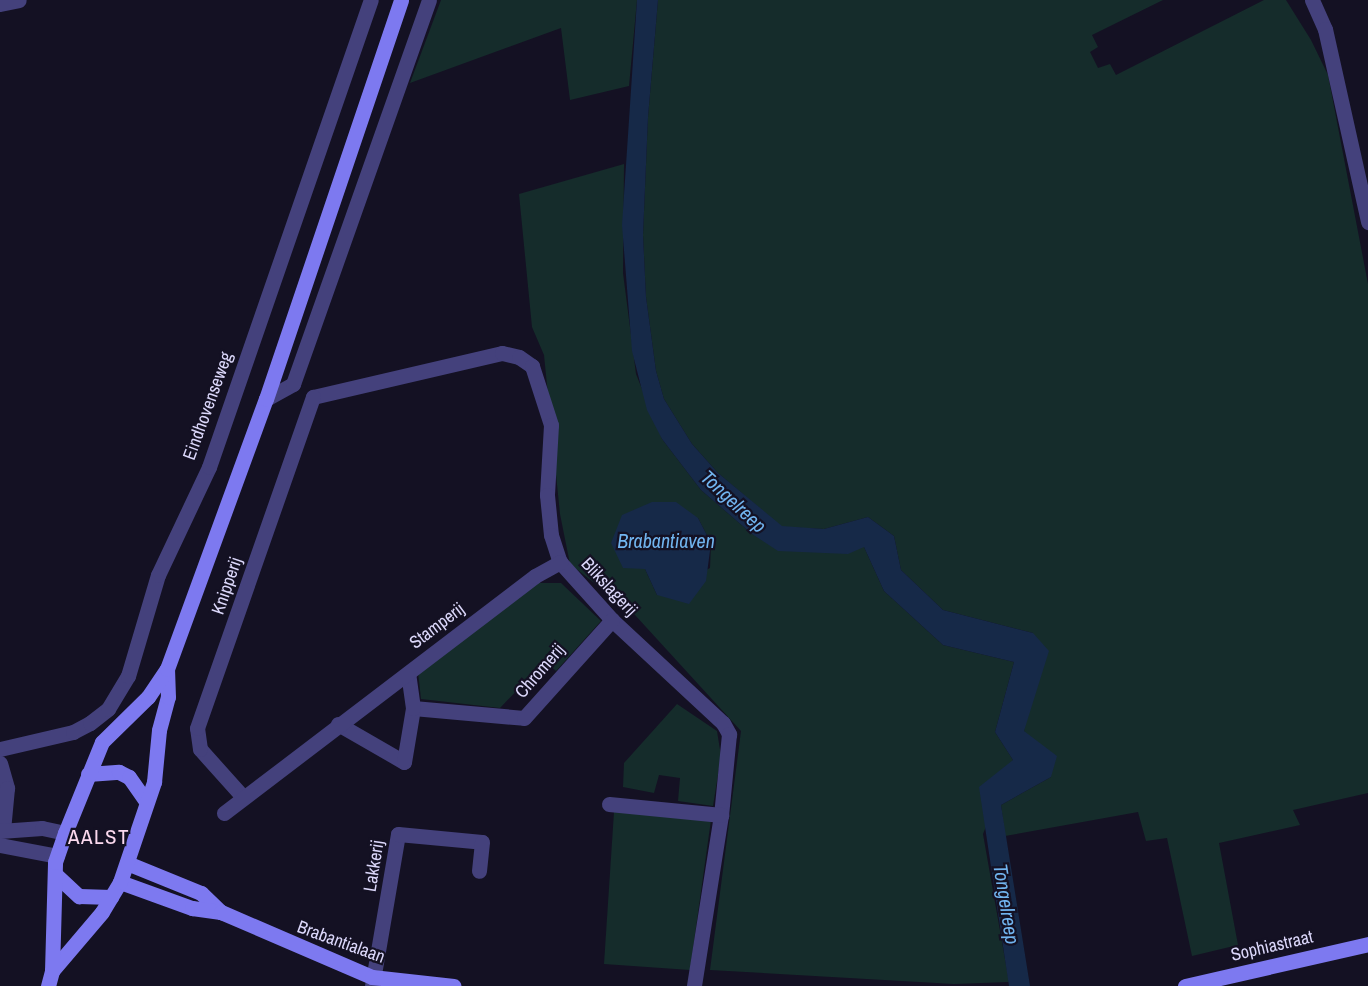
<!DOCTYPE html>
<html>
<head>
<meta charset="utf-8">
<style>
	body { margin:0 }
	#map { position:relative; width:1368px; height:986px; overflow:hidden; background:#141123; font-family:"Archivo Narrow",sans-serif }
	div>[style] { position:absolute }
	.green>* { inset:0; background:#152c2b }
	.water>* { inset:0; background:#162948 }
	.street>* { height:15px; margin:-7.5px; padding:0 7.5px; transform-origin:7.5px; border-radius:7.5px; background:#44417c }
	.secondary>* { height:15px; margin:-7.5px; padding:0 7.5px; transform-origin:7.5px; border-radius:7.5px; background:#7d79f0 }
	span { translate:-50% -50%; white-space:nowrap; text-align:center; line-height:1.15; -webkit-text-stroke:4.5px #141123; paint-order:stroke }
	.street-label { font-size:18px; color:#dbd7fa }
	.water-label { font-size:20px; color:#71b4ef; font-style:italic }
	.quarter-label { font-size:21px; color:#fbd9ee; letter-spacing:1.5px }
</style>
</head>
<body>
<div id="map">
	<div class="green">
		<i style="clip-path:polygon(441px 0,637px 0,629px 86px,570px 100px,561px 28px,410px 83px)"></i>
		<i style="clip-path:polygon(658px 0,1163px 0,1092px 35px,1098px 47px,1090px 52px,1098px 68px,1110px 64px,1116px 75px,1264px 0,1286px 0,1311px 40px,1328px 75px,1368px 284px,1368px 793px,1293px 810px,1300px 825px,1219px 843px,1238px 945px,1192px 956px,1167px 838px,1146px 841px,1138px 812px,1005px 836px,1001px 805px,1051px 777px,1024px 731px,1033px 633px,943px 610px,901px 570px,894px 536px,868px 517px,824px 529px,782px 527px,718px 473px,692px 444px,664px 399px,656px 371px,646px 297px,643px 235px,648px 117px)"></i>
		<i style="clip-path:polygon(evenodd,624px 164px,623px 273px,636px 374px,662px 439px,701px 490px,752px 534px,864px 547px,884px 591px,943px 645px,1014px 662px,995px 732px,1013px 760px,983px 834px,1009px 982px,954px 984px,710px 970px,741px 731px,635px 615px,570px 564px,560px 514px,544px 355px,532px 327px,519px 194px,624px 164px,698px 518px,711px 543px,710px 568px,657px 595px,645px 569px,698px 518px)"></i>
		<i style="clip-path:polygon(538px 583px,561px 583px,601px 621px,556px 671px,545px 661px,500px 708px,421px 699px,418px 672px)"></i>
		<i style="clip-path:polygon(677px 704px,717px 731px,721px 756px,713px 806px,678px 801px,680px 778px,659px 775px,654px 793px,623px 787px,624px 763px)"></i>
		<i style="clip-path:polygon(614px 812px,711px 820px,690px 970px,604px 964px)"></i>
	</div>
	<div class="water">
		<i style="clip-path:polygon(637px 0,658px 0,648px 117px,643px 235px,646px 297px,656px 371px,664px 399px,692px 444px,718px 473px,782px 526px,824px 529px,868px 517px,894px 536px,901px 570px,943px 610px,1033px 633px,1049px 651px,1024px 731px,1057px 756px,1051px 777px,1001px 805px,1030px 986px,1009px 986px,979px 787px,1013px 760px,995px 732px,1014px 662px,943px 645px,884px 591px,864px 547px,848px 554px,778px 551px,752px 534px,701px 490px,662px 439px,647px 410px,632px 351px,622px 225px)"></i>
		<i style="clip-path:polygon(652px 502px,676px 502px,698px 518px,711px 543px,706px 581px,689px 604px,657px 595px,645px 569px,623px 568px,611px 543px,622px 515px)"></i>
	</div>
	<div class="street">
		<i style="left:1312px;top:0;width:32px;rotate:66deg"></i>
		<i style="left:1325px;top:29px;width:198px;rotate:77.4deg"></i>
		<i style="left:0;top:4px;width:19px;rotate:-12deg"></i>
		<i style="left:313px;top:397px;width:194px;rotate:-13.1deg"></i>
		<i style="left:502px;top:353px;width:17px;rotate:13deg"></i>
		<i style="left:519px;top:357px;width:16px;rotate:35deg"></i>
		<i style="left:532px;top:366px;width:62px;rotate:72.1deg"></i>
		<i style="left:551px;top:425px;width:70px;rotate:93.3deg"></i>
		<i style="left:547px;top:495px;width:40px;rotate:84.3deg"></i>
		<i style="left:551px;top:535px;width:28px;rotate:72deg"></i>
		<i style="left:560px;top:562px;width:78px;rotate:48.1deg"></i>
		<i style="left:612px;top:620px;width:151px;rotate:42.9deg"></i>
		<i style="left:723px;top:723px;width:13px;rotate:61deg"></i>
		<i style="left:729px;top:734px;width:81px;rotate:95.6deg"></i>
		<i style="left:721px;top:815px;width:173px;rotate:99deg"></i>
		<i style="left:266px;top:399px;width:31px;rotate:-29deg"></i>
		<i style="left:293px;top:384px;width:407px;rotate:-70.5deg"></i>
		<i style="left:413px;top:708px;width:111px;rotate:5.1deg"></i>
		<i style="left:524px;top:718px;width:132px;rotate:-48.1deg"></i>
		<i style="left:338px;top:724px;width:76px;rotate:29.9deg"></i>
		<i style="left:404px;top:762px;width:55px;rotate:-80.5deg"></i>
		<i style="left:413px;top:708px;width:35px;rotate:-98deg"></i>
		<i style="left:0;top:749px;width:75px;rotate:-13.1deg"></i>
		<i style="left:73px;top:732px;width:19px;rotate:-28deg"></i>
		<i style="left:90px;top:723px;width:23px;rotate:-38deg"></i>
		<i style="left:108px;top:709px;width:39px;rotate:-59deg"></i>
		<i style="left:128px;top:676px;width:105px;rotate:-73.5deg"></i>
		<i style="left:158px;top:575px;width:119px;rotate:-64.7deg"></i>
		<i style="left:209px;top:467px;width:494px;rotate:-70.9deg"></i>
		<i style="left:0;top:763px;width:26px;rotate:74deg"></i>
		<i style="left:7px;top:788px;width:42px;rotate:95.4deg"></i>
		<i style="left:243px;top:797px;width:64px;rotate:-131.9deg"></i>
		<i style="left:200px;top:749px;width:21px;rotate:-98deg"></i>
		<i style="left:197px;top:728px;width:351px;rotate:-70.7deg"></i>
		<i style="left:609px;top:804px;width:113px;rotate:5.6deg"></i>
		<i style="left:224px;top:813px;width:391px;rotate:-37.3deg"></i>
		<i style="left:535px;top:576px;width:29px;rotate:-29deg"></i>
		<i style="left:0;top:831px;width:42px;rotate:-4.1deg"></i>
		<i style="left:42px;top:828px;width:24px;rotate:12deg"></i>
		<i style="left:0;top:845px;width:58px;rotate:10.9deg"></i>
		<i style="left:372px;top:986px;width:154px;rotate:-80.3deg"></i>
		<i style="left:398px;top:834px;width:84px;rotate:5.4deg"></i>
		<i style="left:482px;top:842px;width:29px;rotate:96deg"></i>
	</div>
	<div class="secondary">
		<i style="left:88px;top:774px;width:31px;rotate:-4deg"></i>
		<i style="left:119px;top:772px;width:11px;rotate:27deg"></i>
		<i style="left:129px;top:777px;width:29px;rotate:55deg"></i>
		<i style="left:127px;top:863px;width:80px;rotate:22.1deg"></i>
		<i style="left:201px;top:893px;width:28px;rotate:44deg"></i>
		<i style="left:55px;top:874px;width:33px;rotate:43deg"></i>
		<i style="left:79px;top:896px;width:32px;rotate:2deg"></i>
		<i style="left:120px;top:882px;width:77px;rotate:19.9deg"></i>
		<i style="left:192px;top:908px;width:29px;rotate:8deg"></i>
		<i style="left:221px;top:912px;width:164px;rotate:23.3deg"></i>
		<i style="left:372px;top:977px;width:82px;rotate:6.3deg"></i>
		<i style="left:52px;top:971px;width:77px;rotate:-49.7deg"></i>
		<i style="left:102px;top:912px;width:35px;rotate:-59deg"></i>
		<i style="left:120px;top:882px;width:106px;rotate:-71.2deg"></i>
		<i style="left:154px;top:782px;width:52px;rotate:-84.5deg"></i>
		<i style="left:159px;top:730px;width:34px;rotate:-75deg"></i>
		<i style="left:168px;top:697px;width:28px;rotate:-92deg"></i>
		<i style="left:48px;top:986px;width:16px;rotate:-75deg"></i>
		<i style="left:52px;top:971px;width:109px;rotate:-88.4deg"></i>
		<i style="left:55px;top:862px;width:31px;rotate:-71deg"></i>
		<i style="left:65px;top:833px;width:98px;rotate:-67.9deg"></i>
		<i style="left:102px;top:742px;width:64px;rotate:-44.4deg"></i>
		<i style="left:148px;top:697px;width:34px;rotate:-56deg"></i>
		<i style="left:167px;top:669px;width:288px;rotate:-69.9deg"></i>
		<i style="left:266px;top:399px;width:421px;rotate:-71.3deg"></i>
		<i style="left:1185px;top:986px;width:188px;rotate:-12.9deg"></i>
	</div>
	<div class="street-label">
		<span style="left:208px;top:406px;rotate:-70deg">Eindhovenseweg</span>
		<span style="left:227px;top:586px;rotate:-71deg">Knipperij</span>
		<span style="left:609px;top:587px;rotate:47deg">Blikslagerij</span>
		<span style="left:437px;top:626px;rotate:-37deg">Stamperij</span>
		<span style="left:540px;top:671px;rotate:-49deg">Chromerij</span>
		<span style="left:374px;top:866px;rotate:-81deg">Lakkerij</span>
		<span style="left:341px;top:942px;rotate:20deg">Brabantialaan</span>
		<span style="left:1272px;top:946px;rotate:-13deg">Sophiastraat</span>
	</div>
	<div class="water-label">
		<span style="left:734px;top:501px;rotate:43deg">Tongelreep</span>
		<span style="left:666px;top:540px">Brabantiaven</span>
		<span style="left:1007px;top:904px;rotate:81deg">Tongelreep</span>
	</div>
	<div class="quarter-label">
		<span style="left:99px;top:837px">AALST</span>
	</div>
</div>
</body>
</html>
